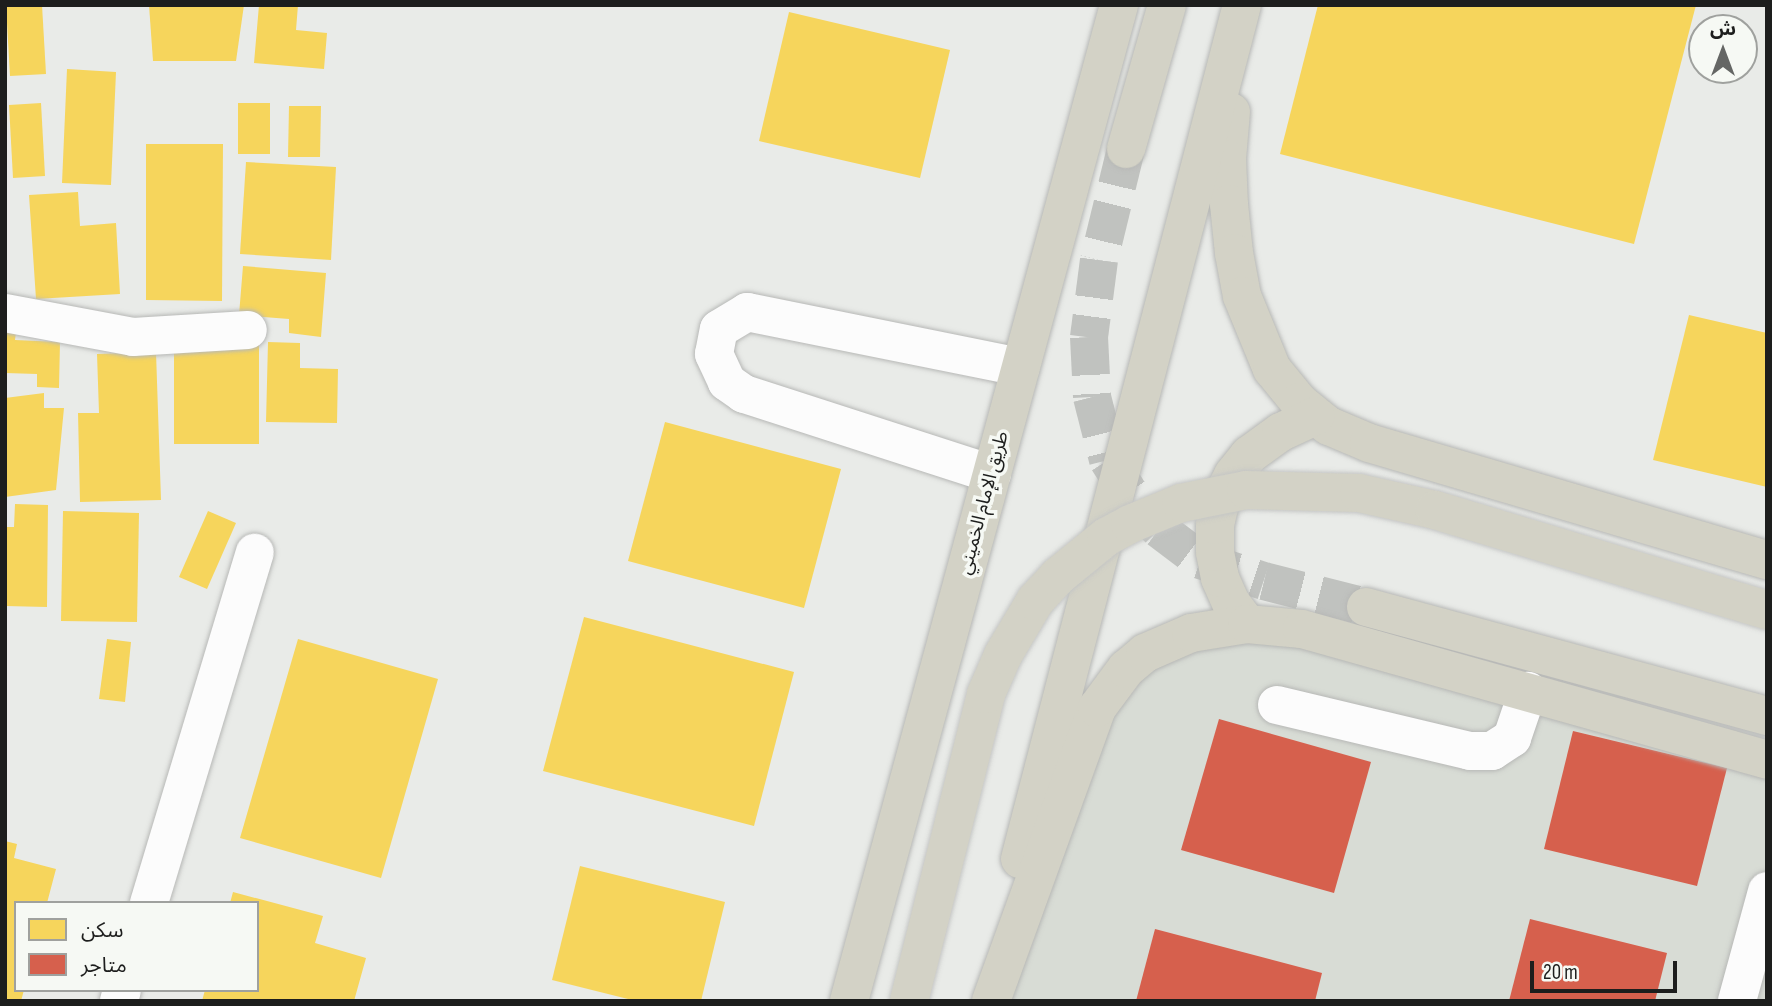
<!DOCTYPE html>
<html>
<head>
<meta charset="utf-8">
<style>
	body { margin:0 }
	#map { position:relative; width:1772px; height:1006px; overflow:hidden; background:#e9ebe8; font-family:"Sofia Sans Condensed","Noto Sans Arabic",sans-serif }
	div>[style] { position:absolute }
	.built>* { inset:0; background:#d8dcd5 }
	.homes>* { inset:0; background:#f6d55c }
	.shops>* { inset:0; background:#d6604d }
	.highway-tunnel>* { height:38px; margin-top:-19px; transform-origin:0; background:repeating-linear-gradient(90deg,#c0c2bf 0 38px,transparent 0 57px) }
	.roads { filter:drop-shadow(0 0 2px #b7b8b6) drop-shadow(0 0 2px #b7b8b6) }
	.minor>* { height:38px; margin:-19px; padding:0 19px; transform-origin:19px; border-radius:19px; background:#fcfcfc }
	.highway>* { height:38px; margin:-19px; padding:0 19px; transform-origin:19px; border-radius:19px; background:#d3d2c6 }
	.bridges { filter:drop-shadow(0 0 2px #c5c6c5) drop-shadow(0 0 2px #c5c6c5) }
	.highway-bridge>* { height:38px; margin:-19px; padding:0 19px; transform-origin:19px; border-radius:19px; background:#d3d2c6 }
	span { translate:-50% -50%; white-space:nowrap; text-align:center; line-height:1.15; -webkit-text-stroke:7px #f6f9f4; paint-order:stroke }
	.street-label { font-size:19px; color:#1d1e1d }
	.frame { position:absolute; inset:0; border:7px solid #1d1e1d; pointer-events:none }
	.legend { position:absolute; left:14px; top:901px; width:245px; height:91px; box-sizing:border-box; background:#f6f9f4; border:2px solid #9fa19e; margin:0; padding:9px 12px; list-style:none; font-size:21px; color:#1d1e1d }
	.legend li { display:flex; align-items:center; gap:14px; height:35px }
	.legend b { width:35px; border:2px solid #9fa19e }
	.north { position:absolute; left:1688px; top:14px; width:70px; height:70px; box-sizing:border-box; background:#f6f9f4; border:2px solid #9fa19e; border-radius:50%; rotate:0deg; font-size:19px; font-weight:700; line-height:28px; text-align:center; color:#1d1e1d }
	.north::after { content:''; display:block; margin:auto; width:24px; height:32px; background:#646664; clip-path:polygon(50% 0,100% 100%,50% 72%,0 100%) }
	.scale { position:absolute; left:1530px; top:961px; width:147px; height:32px; box-sizing:border-box; border:4px solid #1d1e1d; border-top:0; padding-left:9px; font-size:21px; line-height:24px; white-space:nowrap; color:#1d1e1d; -webkit-text-stroke:5px #f6f9f4; paint-order:stroke }
</style>
</head>
<body>
<div id="map">
	<div class="built">
		<i style="clip-path:polygon(1219px 627px,1767px 760px,1767px 1001px,991px 1001px,1110px 688px)"></i>
	</div>
	<div class="homes">
		<i style="clip-path:polygon(6px 5px,42px 5px,46px 74px,10px 76px)"></i>
		<i style="clip-path:polygon(149px 5px,244px 5px,236px 61px,153px 61px)"></i>
		<i style="clip-path:polygon(259px 5px,298px 5px,296px 30px,327px 33px,324px 69px,254px 63px)"></i>
		<i style="clip-path:polygon(1318px 5px,1696px 5px,1634px 244px,1280px 154px)"></i>
		<i style="clip-path:polygon(789px 12px,950px 50px,920px 178px,759px 141px)"></i>
		<i style="clip-path:polygon(67px 69px,116px 72px,111px 185px,62px 183px)"></i>
		<i style="clip-path:polygon(41px 103px,45px 176px,13px 178px,9px 105px)"></i>
		<i style="clip-path:polygon(238px 103px,270px 103px,270px 154px,238px 154px)"></i>
		<i style="clip-path:polygon(289px 106px,321px 106px,320px 157px,288px 157px)"></i>
		<i style="clip-path:polygon(146px 144px,223px 144px,222px 301px,146px 300px)"></i>
		<i style="clip-path:polygon(246px 162px,336px 167px,331px 260px,240px 254px)"></i>
		<i style="clip-path:polygon(78px 192px,80px 226px,116px 223px,120px 294px,36px 299px,29px 195px)"></i>
		<i style="clip-path:polygon(243px 266px,326px 273px,321px 337px,289px 333px,289px 319px,239px 315px)"></i>
		<i style="clip-path:polygon(1689px 315px,1767px 333px,1767px 487px,1653px 460px)"></i>
		<i style="clip-path:polygon(5px 332px,16px 332px,15px 340px,60px 342px,59px 388px,37px 387px,37px 374px,5px 373px)"></i>
		<i style="clip-path:polygon(174px 342px,259px 342px,259px 444px,174px 444px)"></i>
		<i style="clip-path:polygon(268px 342px,300px 343px,300px 368px,338px 369px,337px 423px,266px 422px)"></i>
		<i style="clip-path:polygon(156px 352px,161px 500px,80px 502px,78px 413px,99px 413px,97px 354px)"></i>
		<i style="clip-path:polygon(44px 393px,44px 408px,64px 408px,56px 490px,5px 497px,5px 398px)"></i>
		<i style="clip-path:polygon(665px 422px,841px 469px,804px 608px,628px 561px)"></i>
		<i style="clip-path:polygon(15px 504px,48px 505px,47px 607px,5px 606px,5px 527px,14px 527px)"></i>
		<i style="clip-path:polygon(63px 511px,139px 513px,137px 622px,61px 621px)"></i>
		<i style="clip-path:polygon(208px 511px,236px 523px,207px 589px,179px 577px)"></i>
		<i style="clip-path:polygon(584px 617px,794px 672px,754px 826px,543px 771px)"></i>
		<i style="clip-path:polygon(107px 639px,131px 642px,125px 702px,99px 699px)"></i>
		<i style="clip-path:polygon(298px 639px,438px 679px,381px 878px,240px 838px)"></i>
		<i style="clip-path:polygon(5px 841px,17px 844px,14px 858px,56px 869px,47px 903px,16px 903px,16px 990px,24px 990px,21px 1001px,5px 1001px)"></i>
		<i style="clip-path:polygon(580px 866px,725px 902px,701px 1001px,636px 1001px,552px 980px)"></i>
		<i style="clip-path:polygon(233px 892px,323px 916px,315px 943px,366px 958px,354px 1001px,202px 1001px,205px 990px,257px 990px,257px 903px,230px 903px)"></i>
	</div>
	<div class="shops">
		<i style="clip-path:polygon(1219px 719px,1371px 762px,1334px 893px,1181px 850px)"></i>
		<i style="clip-path:polygon(1573px 731px,1727px 768px,1697px 886px,1544px 849px)"></i>
		<i style="clip-path:polygon(1530px 919px,1667px 953px,1655px 1001px,1509px 1001px)"></i>
		<i style="clip-path:polygon(1155px 929px,1322px 973px,1315px 1001px,1136px 1001px)"></i>
	</div>
	<div class="highway-tunnel">
		<i style="left:1126px;top:149px;width:114px;rotate:103.7deg"></i>
		<i style="left:1099px;top:260px;width:78px;rotate:97.4deg"></i>
		<i style="left:1089px;top:337px;width:60px;rotate:87.1deg"></i>
		<i style="left:1092px;top:397px;width:65px;rotate:75.7deg"></i>
		<i style="left:1108px;top:460px;width:59px;rotate:57.4deg"></i>
		<i style="left:1140px;top:510px;width:27px;rotate:45deg"></i>
		<i style="left:1159px;top:529px;width:51px;rotate:37.1deg"></i>
		<i style="left:1200px;top:560px;width:67px;rotate:18.2deg"></i>
		<i style="left:1264px;top:581px;width:105px;rotate:14.3deg"></i>
	</div>
	<div class="roads">
		<div class="minor">
			<i style="left:5px;top:313px;width:130px;rotate:10.6deg"></i>
			<i style="left:133px;top:337px;width:115px;rotate:-3.5deg"></i>
			<i style="left:992px;top:474px;width:261px;rotate:-162.1deg"></i>
			<i style="left:744px;top:394px;width:21px;rotate:-145deg"></i>
			<i style="left:727px;top:382px;width:31px;rotate:-115deg"></i>
			<i style="left:714px;top:354px;width:25px;rotate:-79deg"></i>
			<i style="left:719px;top:329px;width:33px;rotate:-31deg"></i>
			<i style="left:747px;top:312px;width:279px;rotate:11.4deg"></i>
			<i style="left:1277px;top:705px;width:198px;rotate:13.4deg"></i>
			<i style="left:1470px;top:751px;width:22px"></i>
			<i style="left:1492px;top:751px;width:24px;rotate:-33deg"></i>
			<i style="left:1512px;top:738px;width:50px;rotate:-71.2deg"></i>
			<i style="left:149px;top:903px;width:366px;rotate:-73.2deg"></i>
			<i style="left:119px;top:1001px;width:11px;rotate:-75deg"></i>
			<i style="left:1737px;top:1001px;width:114px;rotate:-74.7deg"></i>
		</div>
		<div class="highway">
			<i style="left:1231px;top:112px;width:47px;rotate:94.9deg"></i>
			<i style="left:1227px;top:159px;width:45px;rotate:87.5deg"></i>
			<i style="left:1229px;top:204px;width:49px;rotate:84.2deg"></i>
			<i style="left:1234px;top:253px;width:44px;rotate:79.5deg"></i>
			<i style="left:1242px;top:296px;width:79px;rotate:67.7deg"></i>
			<i style="left:1272px;top:369px;width:43px;rotate:50.7deg"></i>
			<i style="left:1299px;top:402px;width:38px;rotate:39deg"></i>
			<i style="left:1329px;top:426px;width:43px;rotate:23deg"></i>
			<i style="left:1369px;top:443px;width:415px;rotate:16.4deg"></i>
			<i style="left:1126px;top:149px;width:150px;rotate:-74.1deg"></i>
			<i style="left:1366px;top:607px;width:416px;rotate:15.2deg"></i>
			<i style="left:1247px;top:624px;width:26px;rotate:-127deg"></i>
			<i style="left:1231px;top:603px;width:27px;rotate:-114deg"></i>
			<i style="left:1220px;top:578px;width:26px;rotate:-101deg"></i>
			<i style="left:1215px;top:552px;width:27px;rotate:-90deg"></i>
			<i style="left:1215px;top:525px;width:27px;rotate:-77deg"></i>
			<i style="left:1221px;top:499px;width:27px;rotate:-63deg"></i>
			<i style="left:1233px;top:475px;width:26px;rotate:-51deg"></i>
			<i style="left:1249px;top:455px;width:39px;rotate:-36deg"></i>
			<i style="left:1281px;top:432px;width:38px;rotate:-25deg"></i>
			<i style="left:1020px;top:859px;width:882px;rotate:-75.43deg"></i>
			<i style="left:849px;top:1001px;width:1032px;rotate:-74.83deg"></i>
			<i style="left:991px;top:1001px;width:312px;rotate:-70.1deg"></i>
			<i style="left:1097px;top:708px;width:49px;rotate:-53.4deg"></i>
			<i style="left:1126px;top:669px;width:25px;rotate:-40deg"></i>
			<i style="left:1145px;top:653px;width:50px;rotate:-23.5deg"></i>
			<i style="left:1191px;top:633px;width:57px;rotate:-9.1deg"></i>
			<i style="left:1247px;top:624px;width:55px;rotate:5.2deg"></i>
			<i style="left:1302px;top:629px;width:483px;rotate:15.7deg"></i>
		</div>
	</div>
	<div class="bridges">
		<div class="highway-bridge">
			<i style="left:909px;top:1001px;width:317px;rotate:-75.9deg"></i>
			<i style="left:986px;top:694px;width:43px;rotate:-66.4deg"></i>
			<i style="left:1003px;top:655px;width:63px;rotate:-59.3deg"></i>
			<i style="left:1035px;top:601px;width:33px;rotate:-47deg"></i>
			<i style="left:1057px;top:577px;width:63px;rotate:-39.2deg"></i>
			<i style="left:1106px;top:537px;width:27px;rotate:-28deg"></i>
			<i style="left:1130px;top:524px;width:55px;rotate:-22.4deg"></i>
			<i style="left:1181px;top:503px;width:66px;rotate:-11.3deg"></i>
			<i style="left:1246px;top:490px;width:113px;rotate:1.5deg"></i>
			<i style="left:1359px;top:493px;width:78px;rotate:12.6deg"></i>
			<i style="left:1435px;top:510px;width:347px;rotate:16.8deg"></i>
		</div>
	</div>
	<div class="street-label">
		<span style="left:984px;top:503px;rotate:-75deg">طريق الإمام الخميني</span>
	</div>
	<div class="frame"></div>
	<ul class="legend">
	<li><b style="height:19px;background:#f6d55c"></b>سكن</li>
	<li><b style="height:19px;background:#d6604d"></b>متاجر</li>
	</ul>
	<div class="north">ش</div>
	<div class="scale">20 m</div>
</div>
</body>
</html>
